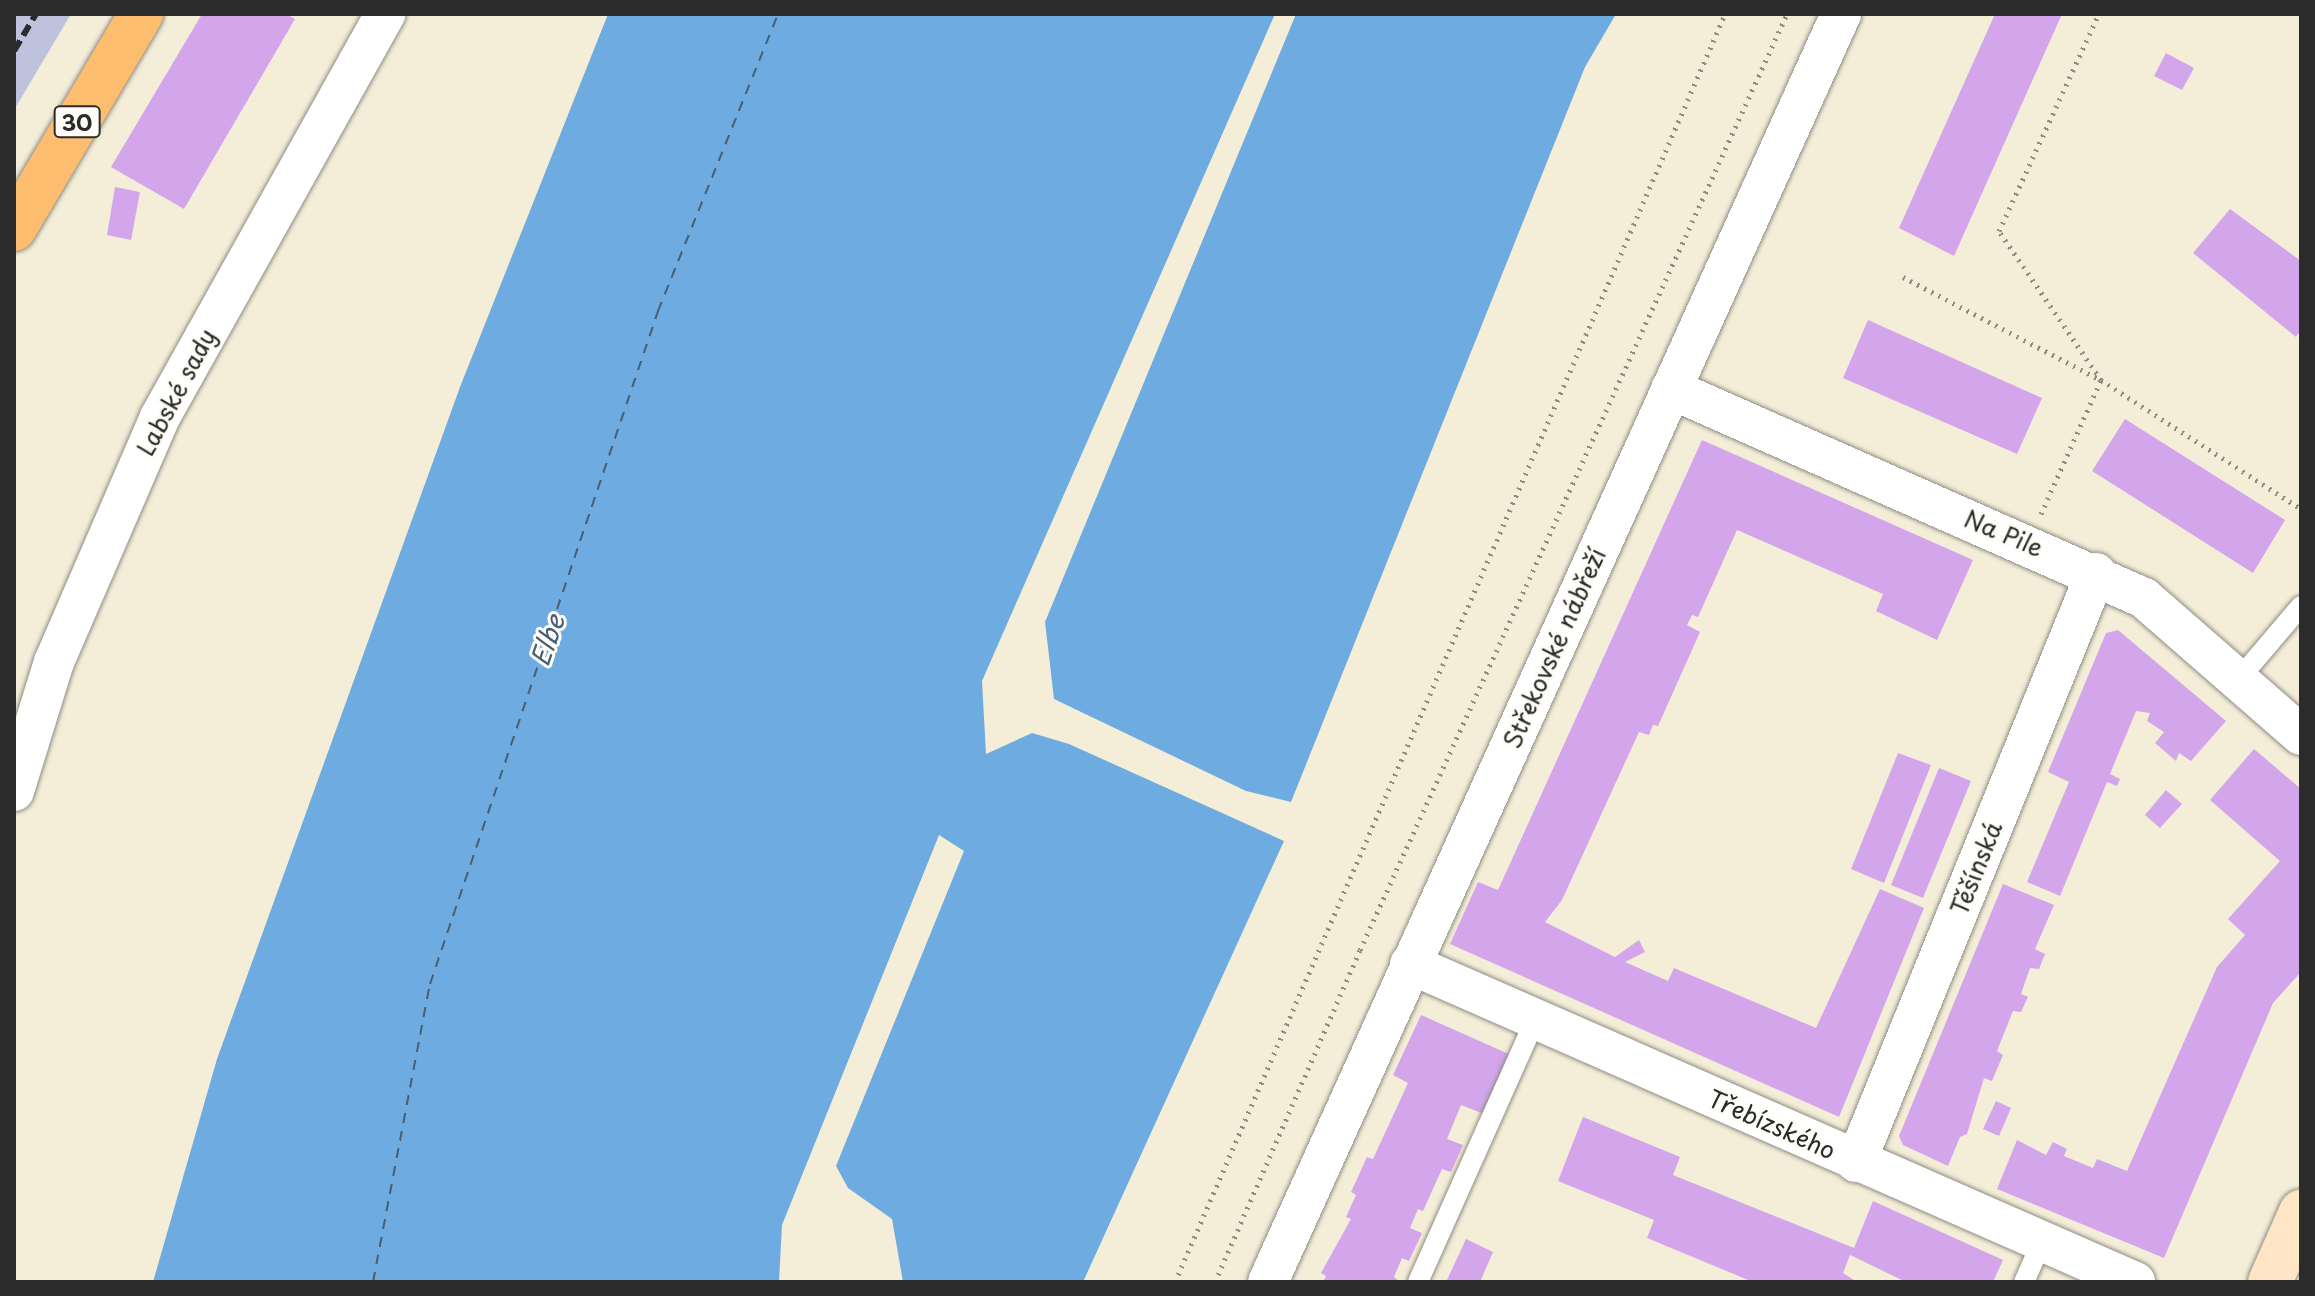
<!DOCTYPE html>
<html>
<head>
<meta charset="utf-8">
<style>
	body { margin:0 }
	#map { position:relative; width:2315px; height:1296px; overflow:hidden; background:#f4eed9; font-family:"Playpen Sans",sans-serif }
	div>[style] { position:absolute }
	.industrial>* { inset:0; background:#bfc2dd }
	.water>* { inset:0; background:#6eabe0 }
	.ferry>* { height:2px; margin-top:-1px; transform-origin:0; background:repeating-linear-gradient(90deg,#465e73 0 10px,transparent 0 18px) }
	.building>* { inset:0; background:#d3a6ec }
	.path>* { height:5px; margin-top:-2.5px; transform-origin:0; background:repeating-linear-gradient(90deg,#908c82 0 2px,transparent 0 8px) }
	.roads { filter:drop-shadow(0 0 2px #908c82) drop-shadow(0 0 2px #908c82) }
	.lane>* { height:20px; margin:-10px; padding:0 10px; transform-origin:10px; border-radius:10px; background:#fff }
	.street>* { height:40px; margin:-20px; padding:0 20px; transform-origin:20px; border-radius:20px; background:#fff }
	.secondary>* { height:44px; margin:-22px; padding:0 22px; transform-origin:22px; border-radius:22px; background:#fee5c5 }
	.primary>* { height:44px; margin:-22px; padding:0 22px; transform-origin:22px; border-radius:22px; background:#fcbd6f }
	.rail>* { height:6px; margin-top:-3px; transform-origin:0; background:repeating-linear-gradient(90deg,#2b2b2b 0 12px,transparent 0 18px) }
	span { translate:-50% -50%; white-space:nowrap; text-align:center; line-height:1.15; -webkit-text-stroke:6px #fdfcf7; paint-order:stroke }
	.shield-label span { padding:2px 6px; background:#fdfcf7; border:2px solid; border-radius:6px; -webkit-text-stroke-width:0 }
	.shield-label { font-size:22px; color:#2b2b2b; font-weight:700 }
	.street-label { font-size:24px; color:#2b2b2b }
	.water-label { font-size:26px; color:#465e73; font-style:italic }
	.frame { position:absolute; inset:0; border:16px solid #2b2b2b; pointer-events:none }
</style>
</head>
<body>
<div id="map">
	<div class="industrial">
		<i style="clip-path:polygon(14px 14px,71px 14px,14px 110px)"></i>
	</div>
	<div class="water">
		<i style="clip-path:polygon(608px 14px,1275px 14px,982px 681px,986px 754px,1032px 733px,1069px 744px,1284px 841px,1083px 1282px,903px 1282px,892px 1219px,848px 1188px,836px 1166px,964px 851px,939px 835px,782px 1225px,779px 1282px,153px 1282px,217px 1059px,460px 387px)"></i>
		<i style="clip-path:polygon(1296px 14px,1616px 14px,1585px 67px,1291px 802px,1246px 791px,1054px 699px,1045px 622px)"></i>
	</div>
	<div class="ferry">
		<i style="left:373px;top:1282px;width:303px;rotate:-79.2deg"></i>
		<i style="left:430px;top:984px;width:711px;rotate:-71.28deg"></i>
		<i style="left:658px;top:311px;width:320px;rotate:-68deg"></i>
	</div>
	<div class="building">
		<i style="clip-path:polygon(202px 14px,286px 14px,295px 19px,184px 209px,111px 167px)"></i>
		<i style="clip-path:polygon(1995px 14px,2062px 14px,1954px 256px,1899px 228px)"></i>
		<i style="clip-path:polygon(2166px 53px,2194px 68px,2182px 90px,2154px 76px)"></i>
		<i style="clip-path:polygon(115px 187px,140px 192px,131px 240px,107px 235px)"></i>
		<i style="clip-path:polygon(2230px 209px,2301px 261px,2301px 330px,2296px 337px,2193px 253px)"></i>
		<i style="clip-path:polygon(1868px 320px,2042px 398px,2017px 454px,1843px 378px)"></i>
		<i style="clip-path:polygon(2125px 419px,2285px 520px,2253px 573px,2092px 471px)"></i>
		<i style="clip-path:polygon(1702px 440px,1973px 560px,1937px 640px,1876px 611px,1883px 594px,1737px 530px,1698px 617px,1692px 615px,1687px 625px,1700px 632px,1658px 726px,1653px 725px,1649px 735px,1639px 732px,1562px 900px,1545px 922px,1615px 957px,1639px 940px,1645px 952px,1625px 962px,1668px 981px,1674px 968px,1816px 1028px,1880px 889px,1924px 908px,1839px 1117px,1450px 944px,1478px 882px,1498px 890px)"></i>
		<i style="clip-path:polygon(2118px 630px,2226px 721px,2191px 761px,2179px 753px,2176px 761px,2155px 743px,2164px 732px,2147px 721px,2150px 713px,2136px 711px,2110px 774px,2120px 779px,2117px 786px,2107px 782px,2060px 896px,2027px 882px,2069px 782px,2048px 772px,2106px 633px)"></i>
		<i style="clip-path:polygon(2254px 749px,2301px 789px,2301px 972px,2273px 1003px,2164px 1258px,1997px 1189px,2017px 1140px,2046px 1155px,2053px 1142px,2067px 1149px,2064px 1156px,2093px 1168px,2097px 1159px,2127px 1171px,2217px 967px,2245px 935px,2228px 919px,2280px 861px,2210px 800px)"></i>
		<i style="clip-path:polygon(1898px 753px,1931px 765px,1884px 883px,1851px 869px)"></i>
		<i style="clip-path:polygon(1939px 768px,1971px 781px,1923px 898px,1891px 885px)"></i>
		<i style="clip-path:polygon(2166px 790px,2182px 804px,2160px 828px,2145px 815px)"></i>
		<i style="clip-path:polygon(2003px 884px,2054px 905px,2035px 949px,2045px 954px,2039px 969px,2030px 968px,2021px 994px,2028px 997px,2021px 1012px,2013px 1011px,1997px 1051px,2003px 1055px,1992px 1081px,1984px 1078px,1967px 1134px,1960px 1137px,1948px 1166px,1903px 1145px,1899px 1136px)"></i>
		<i style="clip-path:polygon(1421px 1015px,1511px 1055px,1484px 1114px,1461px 1105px,1447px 1139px,1463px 1145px,1451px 1172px,1442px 1169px,1423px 1211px,1418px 1209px,1410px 1228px,1422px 1233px,1409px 1261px,1402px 1258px,1394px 1277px,1400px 1282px,1323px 1282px,1326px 1276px,1321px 1273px,1351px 1219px,1346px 1217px,1356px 1195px,1351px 1192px,1367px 1157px,1373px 1159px,1408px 1083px,1393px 1075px)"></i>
		<i style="clip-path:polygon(1996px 1101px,2011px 1108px,1999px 1136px,1983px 1129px)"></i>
		<i style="clip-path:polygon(1583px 1117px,1680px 1157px,1673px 1175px,1854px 1248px,1873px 1201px,2003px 1260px,1993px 1282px,1906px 1282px,1850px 1255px,1843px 1273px,1857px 1282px,1753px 1282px,1647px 1238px,1654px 1220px,1558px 1181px)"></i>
		<i style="clip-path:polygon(1466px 1239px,1493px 1252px,1480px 1282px,1446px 1282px)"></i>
	</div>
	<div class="path">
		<i style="left:1903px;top:277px;width:223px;rotate:27.5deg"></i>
		<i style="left:2101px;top:380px;width:238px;rotate:32.8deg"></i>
		<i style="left:2041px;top:514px;width:147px;rotate:-65.9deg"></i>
		<i style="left:2101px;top:380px;width:181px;rotate:-124.4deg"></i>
		<i style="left:1999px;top:231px;width:239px;rotate:-65.3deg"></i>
		<i style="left:1175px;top:1282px;width:1382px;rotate:-66.55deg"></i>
		<i style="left:1215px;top:1282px;width:362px;rotate:-66.4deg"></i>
		<i style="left:1360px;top:950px;width:1029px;rotate:-65.48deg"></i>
	</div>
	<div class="roads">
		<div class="lane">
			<i style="left:2238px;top:680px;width:97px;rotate:-49.6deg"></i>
			<i style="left:1418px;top:1282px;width:287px;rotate:-65.9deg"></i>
			<i style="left:2024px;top:1282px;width:42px;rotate:-65.9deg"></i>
		</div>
		<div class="street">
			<i style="left:1671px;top:389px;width:517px;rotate:23.84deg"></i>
			<i style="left:2144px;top:598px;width:208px;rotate:41.1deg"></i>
			<i style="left:14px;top:791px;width:135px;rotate:-72.8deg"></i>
			<i style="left:54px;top:662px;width:267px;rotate:-66.6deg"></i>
			<i style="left:160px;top:417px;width:462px;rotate:-60.8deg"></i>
			<i style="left:1410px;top:964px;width:792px;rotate:23.68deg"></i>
			<i style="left:1856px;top:1162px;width:636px;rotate:-67.83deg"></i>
			<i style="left:1268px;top:1282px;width:1391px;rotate:-65.68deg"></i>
		</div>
		<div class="secondary">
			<i style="left:2270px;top:1282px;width:77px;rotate:-66.1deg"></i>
		</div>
		<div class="primary">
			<i style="left:14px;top:229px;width:250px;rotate:-59.4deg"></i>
		</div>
	</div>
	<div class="rail">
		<i style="left:14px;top:51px;width:43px;rotate:-59.3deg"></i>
	</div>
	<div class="shield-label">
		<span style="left:77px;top:122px">30</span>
	</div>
	<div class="street-label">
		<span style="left:176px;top:392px;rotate:-62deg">Labské sady</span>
		<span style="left:2004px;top:533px;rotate:23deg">Na Pile</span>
		<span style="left:1554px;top:648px;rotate:-66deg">Střekovské nábřeží</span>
		<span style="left:1976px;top:868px;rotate:-68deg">Těšínská</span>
		<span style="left:1772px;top:1124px;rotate:24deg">Třebízského</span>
	</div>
	<div class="water-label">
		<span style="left:547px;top:640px;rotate:-71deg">Elbe</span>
	</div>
	<div class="frame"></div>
</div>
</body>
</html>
